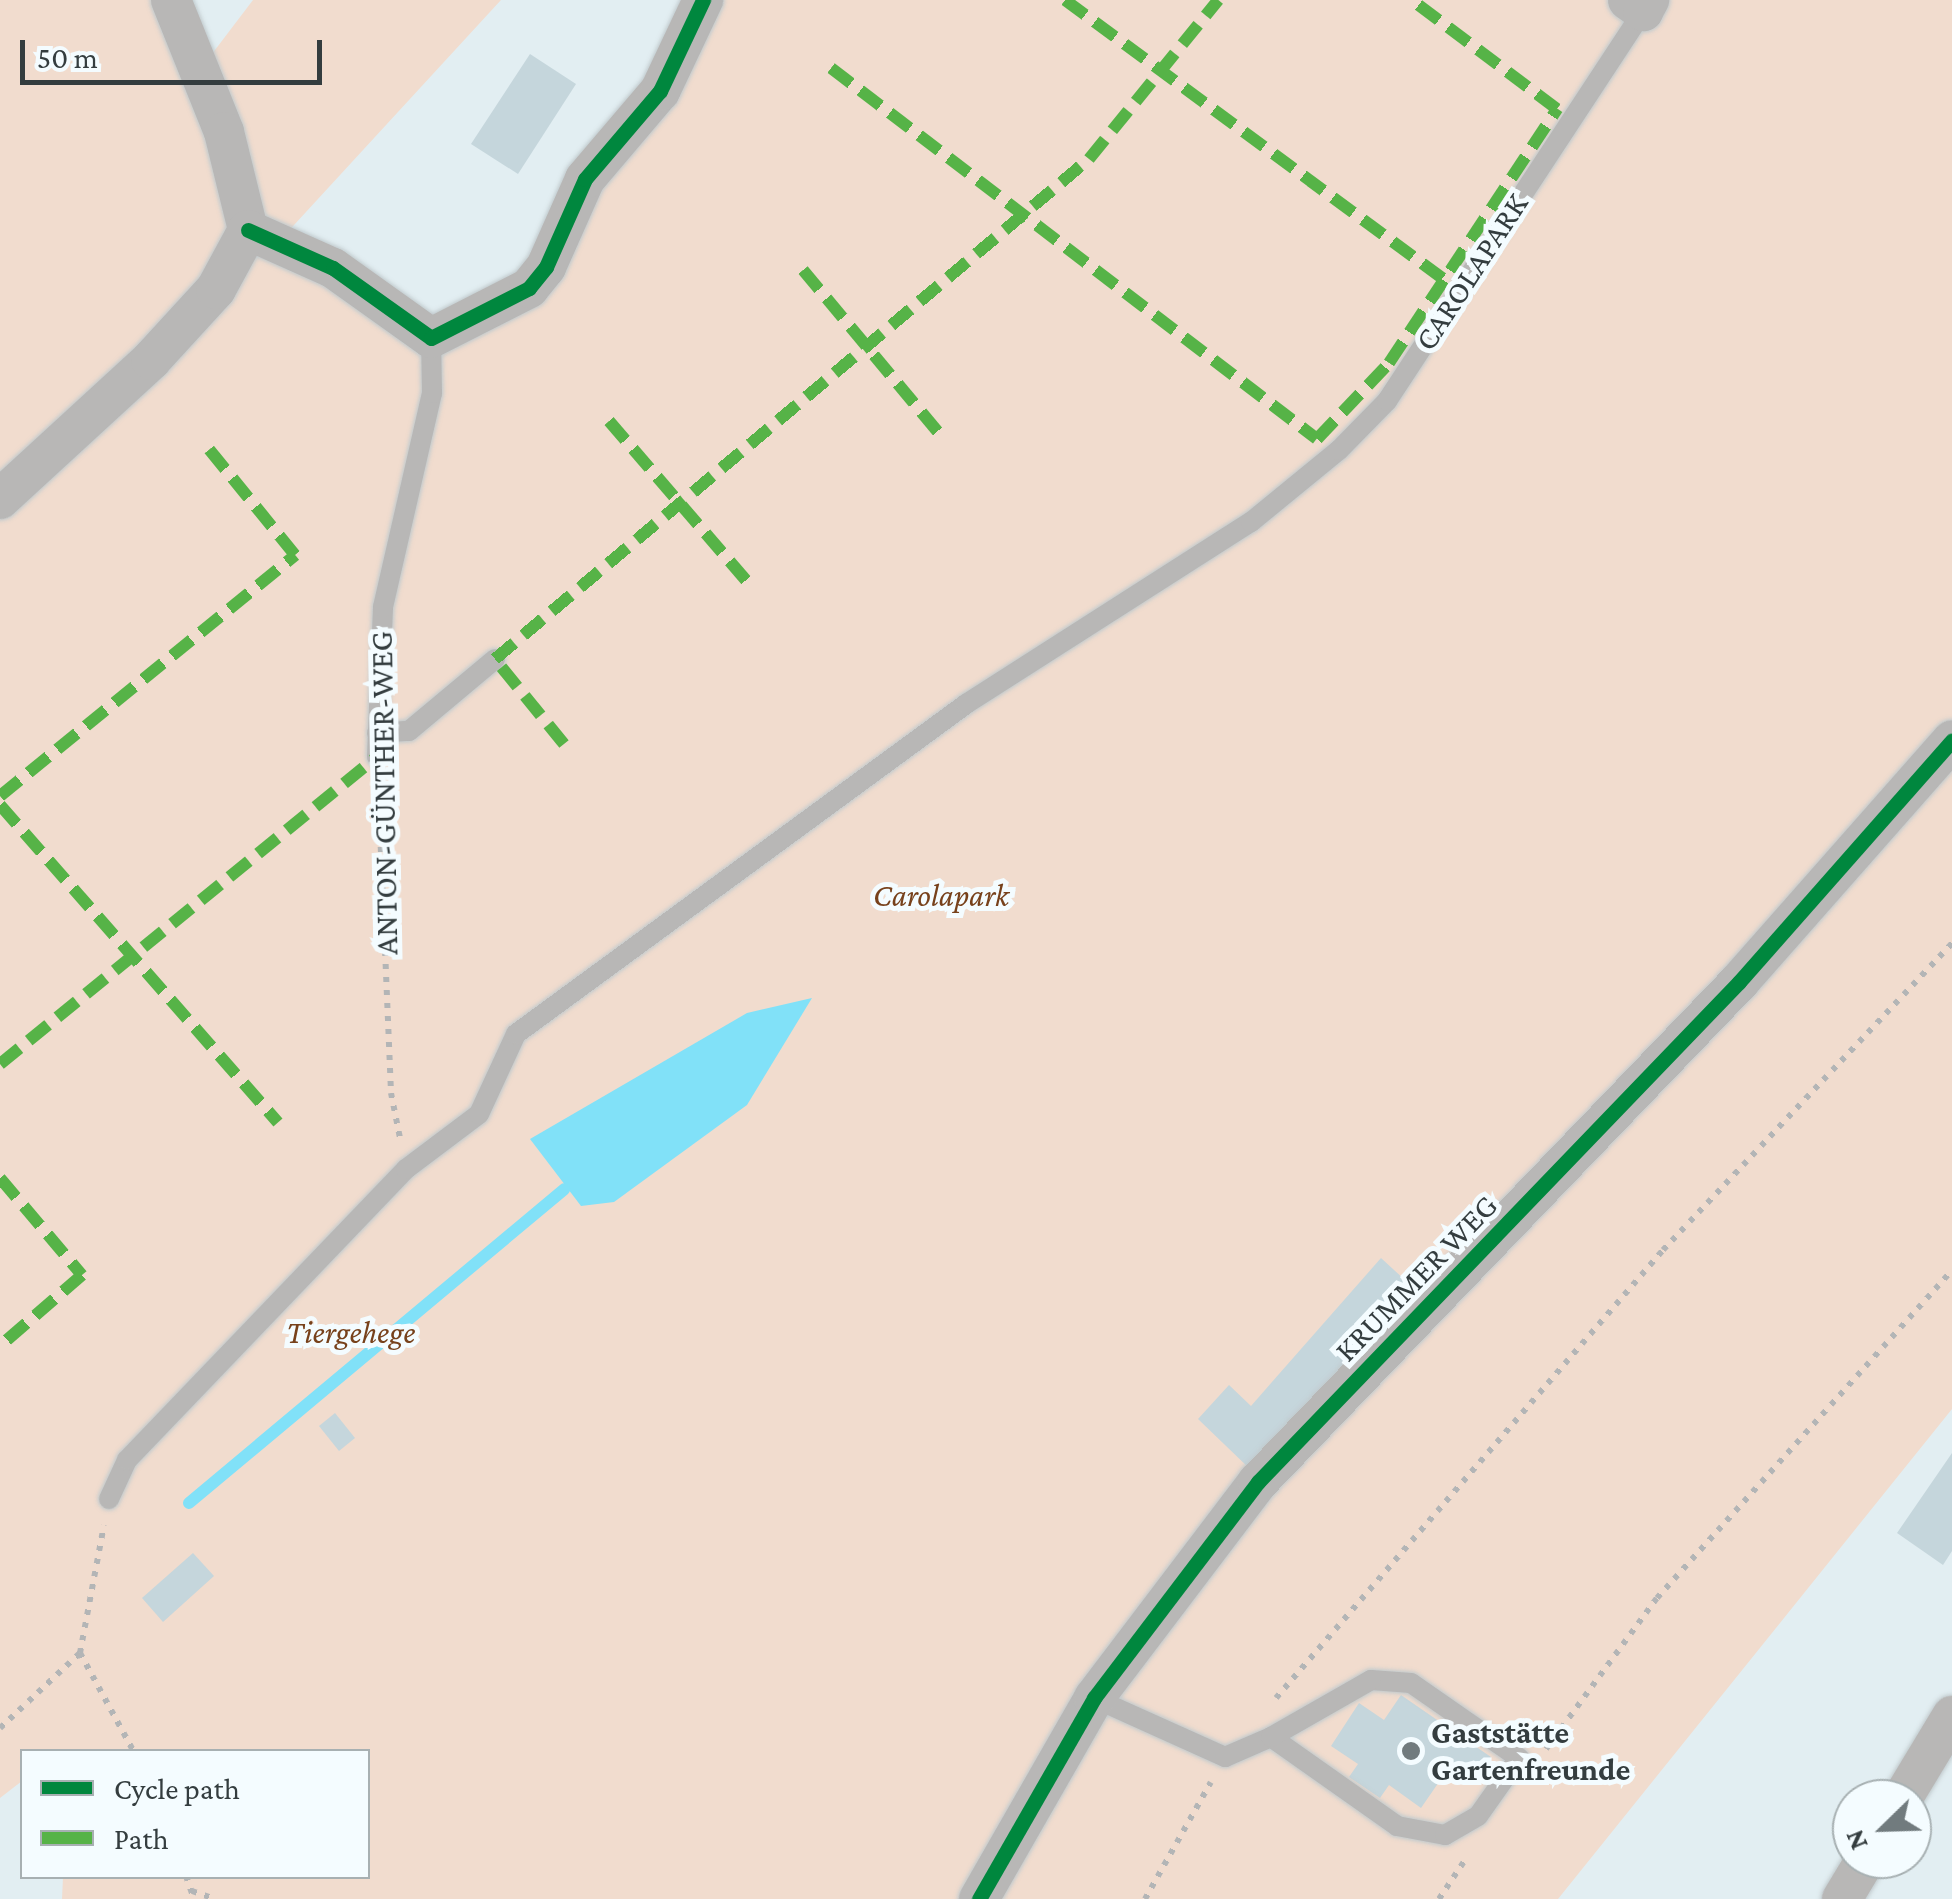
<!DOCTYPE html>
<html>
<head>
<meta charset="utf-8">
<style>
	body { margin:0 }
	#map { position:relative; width:1952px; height:1899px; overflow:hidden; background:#e2eef2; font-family:"Crimson Pro",serif }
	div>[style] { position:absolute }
	.green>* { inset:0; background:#f1dcce }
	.water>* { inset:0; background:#81e1f8 }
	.stream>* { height:12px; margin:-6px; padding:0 6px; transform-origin:6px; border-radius:6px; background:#81e1f8 }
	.building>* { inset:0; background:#c5d6dc }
	.path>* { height:6px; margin-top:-3px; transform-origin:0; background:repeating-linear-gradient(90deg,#b3b5b6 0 5px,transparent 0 13px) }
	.roads { filter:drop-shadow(0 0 2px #c1cacd) drop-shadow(0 0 2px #c1cacd) }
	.lane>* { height:20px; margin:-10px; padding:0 10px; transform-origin:10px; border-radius:10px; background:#b8b7b6 }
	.street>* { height:40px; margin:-20px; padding:0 20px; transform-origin:20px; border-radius:20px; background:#b8b7b6 }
	.quiet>* { height:12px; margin-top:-6px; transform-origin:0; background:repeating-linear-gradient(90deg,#56b347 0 25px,transparent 0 37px) }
	.cycleway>* { height:15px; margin:-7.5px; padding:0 7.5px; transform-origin:7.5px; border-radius:7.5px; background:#00873e }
	.dots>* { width:28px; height:28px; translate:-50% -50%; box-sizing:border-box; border:5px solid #f4fcff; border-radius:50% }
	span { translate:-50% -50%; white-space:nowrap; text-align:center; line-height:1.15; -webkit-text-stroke:10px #f4fcff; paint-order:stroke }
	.street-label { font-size:32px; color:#343d3f }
	.park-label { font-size:32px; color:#77411b; font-style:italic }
	.poi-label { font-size:32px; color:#343d3f; font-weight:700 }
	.left { translate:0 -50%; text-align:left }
	.legend { position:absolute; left:20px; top:1749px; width:350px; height:130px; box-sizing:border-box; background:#f4fcff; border:2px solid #a7b0b2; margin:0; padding:12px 18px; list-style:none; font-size:30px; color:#343d3f }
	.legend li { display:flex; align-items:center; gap:20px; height:50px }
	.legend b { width:50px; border:2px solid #a7b0b2 }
	.north { position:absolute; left:1832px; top:1779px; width:100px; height:100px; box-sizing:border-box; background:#f4fcff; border:2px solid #a7b0b2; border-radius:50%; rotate:247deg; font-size:28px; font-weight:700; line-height:40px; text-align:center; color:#343d3f }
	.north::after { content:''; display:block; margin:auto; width:35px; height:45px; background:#717b7e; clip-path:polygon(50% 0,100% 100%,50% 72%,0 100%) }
	.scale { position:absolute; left:20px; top:40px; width:302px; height:45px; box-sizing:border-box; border:5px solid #343d3f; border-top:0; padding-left:12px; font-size:30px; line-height:35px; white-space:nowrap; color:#343d3f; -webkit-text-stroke:8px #f4fcff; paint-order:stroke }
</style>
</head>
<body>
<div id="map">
	<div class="green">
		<i style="clip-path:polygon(0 0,171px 0,199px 71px,253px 0,501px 0,283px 237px,431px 338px,529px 288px,703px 0,1952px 0,1952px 1409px,1558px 1899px,62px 1899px,63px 1877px,368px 1876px,368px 1752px,22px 1752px,22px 1781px,0 1798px)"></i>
	</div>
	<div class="water">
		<i style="clip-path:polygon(812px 998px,747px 1105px,614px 1202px,581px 1206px,530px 1139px,747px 1013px)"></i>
	</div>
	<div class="stream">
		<i style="left:189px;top:1503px;width:489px;rotate:-39.9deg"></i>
	</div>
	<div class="building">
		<i style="clip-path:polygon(530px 54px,576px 84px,518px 174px,471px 144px)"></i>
		<i style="clip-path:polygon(1381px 1258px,1418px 1292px,1251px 1470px,1198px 1419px,1229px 1385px,1251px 1406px)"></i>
		<i style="clip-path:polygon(335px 1413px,355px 1438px,339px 1451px,319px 1426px)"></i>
		<i style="clip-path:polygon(1952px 1453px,1952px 1551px,1943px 1565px,1897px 1533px)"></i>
		<i style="clip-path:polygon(193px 1553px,214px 1576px,163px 1622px,142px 1598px)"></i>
		<i style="clip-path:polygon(1401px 1695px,1491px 1757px,1473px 1782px,1450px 1766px,1421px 1808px,1389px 1785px,1380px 1798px,1349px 1777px,1358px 1764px,1331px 1746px,1359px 1703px,1384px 1720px)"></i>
	</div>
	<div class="path">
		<i style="left:378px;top:782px;width:311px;rotate:87.6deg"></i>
		<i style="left:391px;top:1093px;width:46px;rotate:78.7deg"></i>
		<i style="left:80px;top:1653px;width:113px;rotate:61.4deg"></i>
		<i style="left:1276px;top:1698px;width:592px;rotate:-49.18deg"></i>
		<i style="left:1663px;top:1250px;width:422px;rotate:-46.7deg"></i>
		<i style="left:0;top:1728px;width:110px;rotate:-43.2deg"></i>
		<i style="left:80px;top:1653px;width:130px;rotate:-79.4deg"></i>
		<i style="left:1546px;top:1749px;width:187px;rotate:-53.7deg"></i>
		<i style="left:1657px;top:1598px;width:441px;rotate:-48deg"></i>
		<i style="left:186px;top:1876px;width:24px;rotate:71deg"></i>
		<i style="left:192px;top:1891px;width:24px;rotate:19deg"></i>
		<i style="left:1145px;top:1899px;width:134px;rotate:-60.6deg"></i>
		<i style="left:1439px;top:1899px;width:47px;rotate:-56.3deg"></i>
	</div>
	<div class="roads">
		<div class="lane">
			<i style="left:377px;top:733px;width:32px;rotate:-4deg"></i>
			<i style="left:409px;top:731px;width:112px;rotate:-39.9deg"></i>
			<i style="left:377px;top:757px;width:150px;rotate:-87.7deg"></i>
			<i style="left:383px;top:607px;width:220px;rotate:-77.1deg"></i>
			<i style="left:432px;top:393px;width:55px;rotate:-91deg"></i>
			<i style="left:109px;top:1499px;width:43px;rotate:-65.2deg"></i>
			<i style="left:127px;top:1460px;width:403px;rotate:-46.2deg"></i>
			<i style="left:406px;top:1169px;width:91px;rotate:-37deg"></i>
			<i style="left:479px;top:1114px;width:88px;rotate:-65.2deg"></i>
			<i style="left:516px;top:1034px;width:558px;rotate:-36.25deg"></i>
			<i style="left:966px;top:704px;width:338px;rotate:-32.6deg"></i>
			<i style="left:1251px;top:522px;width:114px;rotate:-39.3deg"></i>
			<i style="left:1339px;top:450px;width:69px;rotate:-45.6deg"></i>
			<i style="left:1387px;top:401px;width:467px;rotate:-56.7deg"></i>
			<i style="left:1094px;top:1698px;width:144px;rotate:24.2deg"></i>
			<i style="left:1225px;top:1757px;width:50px;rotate:-23.5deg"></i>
			<i style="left:1271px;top:1737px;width:154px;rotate:35.2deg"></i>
			<i style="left:1397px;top:1826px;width:49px;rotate:10.6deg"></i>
			<i style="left:1445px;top:1835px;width:38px;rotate:-30deg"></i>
			<i style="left:1478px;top:1816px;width:71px;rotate:-54.7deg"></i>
			<i style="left:1519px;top:1758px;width:131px;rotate:-145.2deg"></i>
			<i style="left:1411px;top:1683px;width:40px;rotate:-175.7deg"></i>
			<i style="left:1371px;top:1680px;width:115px;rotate:150.3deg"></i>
		</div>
		<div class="street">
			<i style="left:171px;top:0;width:142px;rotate:68.1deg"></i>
			<i style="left:224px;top:132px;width:101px;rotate:76.2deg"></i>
			<i style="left:1628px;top:0;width:19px;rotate:36deg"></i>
			<i style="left:1643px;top:11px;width:13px;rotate:-61deg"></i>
			<i style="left:248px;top:230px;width:93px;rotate:24.1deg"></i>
			<i style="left:333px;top:268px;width:120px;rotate:35.5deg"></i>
			<i style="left:431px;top:338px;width:110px;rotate:-27deg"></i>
			<i style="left:529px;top:288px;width:27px;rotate:-51deg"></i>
			<i style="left:546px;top:267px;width:96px;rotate:-66.1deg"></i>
			<i style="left:585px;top:179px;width:116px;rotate:-49.6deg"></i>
			<i style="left:660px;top:91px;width:101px;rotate:-64.7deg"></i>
			<i style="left:0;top:499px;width:205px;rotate:-42.6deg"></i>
			<i style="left:151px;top:360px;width:96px;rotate:-47.5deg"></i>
			<i style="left:216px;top:289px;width:67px;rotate:-61.5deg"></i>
			<i style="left:1902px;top:1799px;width:97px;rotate:-58.9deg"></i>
			<i style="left:979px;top:1899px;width:232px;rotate:-60.2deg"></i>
			<i style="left:1094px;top:1698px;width:271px;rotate:-52.8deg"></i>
			<i style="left:1258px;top:1482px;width:694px;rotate:-46.11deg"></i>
			<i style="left:1739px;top:982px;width:322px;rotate:-48.6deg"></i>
			<i style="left:1842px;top:1899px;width:47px;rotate:-59deg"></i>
		</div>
	</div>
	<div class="quiet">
		<i style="left:1065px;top:0;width:470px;rotate:36.4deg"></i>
		<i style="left:831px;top:68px;width:611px;rotate:37.36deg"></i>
		<i style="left:1317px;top:439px;width:105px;rotate:-46.5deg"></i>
		<i style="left:1389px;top:363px;width:305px;rotate:-56.5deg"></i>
		<i style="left:1557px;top:109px;width:181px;rotate:-143.1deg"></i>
		<i style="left:803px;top:270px;width:211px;rotate:50.2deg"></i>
		<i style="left:609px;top:421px;width:216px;rotate:49.3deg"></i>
		<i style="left:564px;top:744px;width:109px;rotate:-129.1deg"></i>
		<i style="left:495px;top:659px;width:776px;rotate:-40.09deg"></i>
		<i style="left:1089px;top:159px;width:205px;rotate:-50.9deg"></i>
		<i style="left:0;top:796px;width:381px;rotate:-39.2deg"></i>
		<i style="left:295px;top:555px;width:136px;rotate:-129.1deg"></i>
		<i style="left:0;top:805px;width:422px;rotate:48.8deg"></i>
		<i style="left:0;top:1064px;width:486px;rotate:-39.2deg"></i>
		<i style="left:0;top:1178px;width:127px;rotate:49.8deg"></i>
		<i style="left:82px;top:1275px;width:108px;rotate:139.1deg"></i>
	</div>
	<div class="cycleway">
		<i style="left:248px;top:230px;width:93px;rotate:24.1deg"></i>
		<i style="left:333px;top:268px;width:120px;rotate:35.5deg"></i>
		<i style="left:431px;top:338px;width:110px;rotate:-27deg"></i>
		<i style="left:529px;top:288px;width:27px;rotate:-51deg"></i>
		<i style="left:546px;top:267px;width:96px;rotate:-66.1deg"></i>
		<i style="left:585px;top:179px;width:116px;rotate:-49.6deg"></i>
		<i style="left:660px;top:91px;width:101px;rotate:-64.7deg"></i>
		<i style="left:979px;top:1899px;width:232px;rotate:-60.2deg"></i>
		<i style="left:1094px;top:1698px;width:271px;rotate:-52.8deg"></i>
		<i style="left:1258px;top:1482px;width:694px;rotate:-46.11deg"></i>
		<i style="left:1739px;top:982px;width:322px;rotate:-48.6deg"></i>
	</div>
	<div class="dots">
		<i style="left:1411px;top:1751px;background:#717b7e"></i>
	</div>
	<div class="street-label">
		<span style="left:1471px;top:272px;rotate:-57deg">CAROLAPARK</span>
		<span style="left:384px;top:793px;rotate:-91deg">ANTON-GÜNTHER-WEG</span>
		<span style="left:1416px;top:1278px;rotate:-46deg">KRUMMER WEG</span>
	</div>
	<div class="park-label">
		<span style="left:941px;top:895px">Carolapark</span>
		<span style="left:351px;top:1332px">Tiergehege</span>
	</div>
	<div class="poi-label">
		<span class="left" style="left:1431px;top:1751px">Gaststätte<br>Gartenfreunde</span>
	</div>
	<ul class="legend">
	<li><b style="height:12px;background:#00873e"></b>Cycle path</li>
	<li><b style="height:12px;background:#56b347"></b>Path</li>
	</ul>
	<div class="north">N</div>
	<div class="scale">50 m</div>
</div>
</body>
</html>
